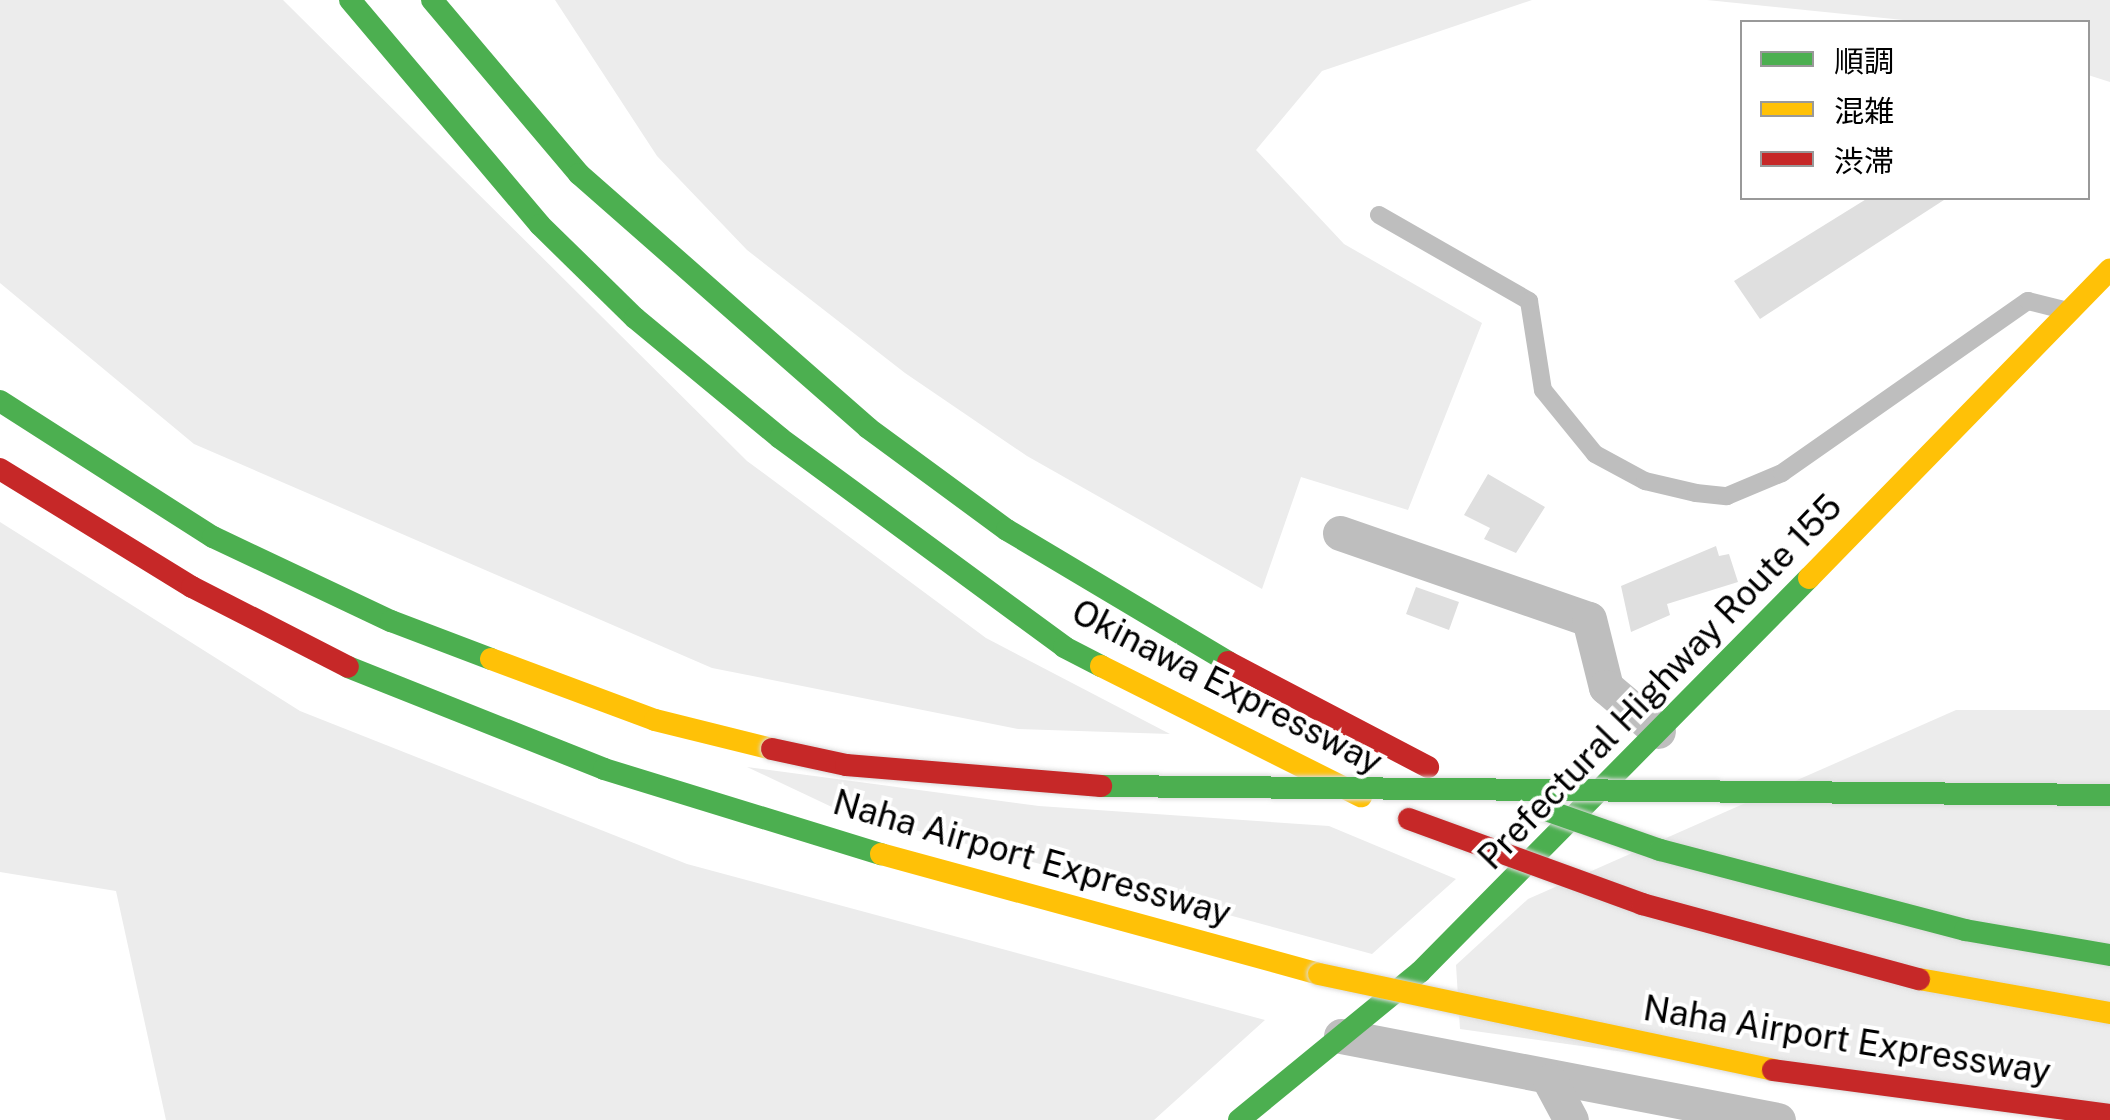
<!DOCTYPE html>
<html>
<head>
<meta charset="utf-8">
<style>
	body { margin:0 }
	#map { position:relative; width:2110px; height:1120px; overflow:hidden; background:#fff; font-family:"Public Sans","Noto Sans JP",sans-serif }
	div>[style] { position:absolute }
	.green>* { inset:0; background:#ececec }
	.building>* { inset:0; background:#dfdfdf }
	.lane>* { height:18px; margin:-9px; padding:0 9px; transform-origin:9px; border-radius:9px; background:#bebebe }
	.street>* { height:35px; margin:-17.5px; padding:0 17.5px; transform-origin:17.5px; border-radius:17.5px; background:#bebebe }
	.fast>* { height:22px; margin:-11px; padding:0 11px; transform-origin:11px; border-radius:11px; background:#4caf50 }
	.slow>* { height:22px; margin:-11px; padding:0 11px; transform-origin:11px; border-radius:11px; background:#ffc107 }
	.jam>* { height:22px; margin:-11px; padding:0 11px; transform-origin:11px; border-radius:11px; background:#c62828 }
	.bridges { filter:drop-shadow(0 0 2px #dbdbdb) drop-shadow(0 0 2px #dbdbdb) }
	.fast-bridge>* { height:22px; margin:-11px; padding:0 11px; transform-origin:11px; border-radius:11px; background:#4caf50 }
	.slow-bridge>* { height:22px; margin:-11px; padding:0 11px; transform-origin:11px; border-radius:11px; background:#ffc107 }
	.jam-bridge>* { height:22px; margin:-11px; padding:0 11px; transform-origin:11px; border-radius:11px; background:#c62828 }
	span { translate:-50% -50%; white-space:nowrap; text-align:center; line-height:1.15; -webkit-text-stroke:8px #fff; paint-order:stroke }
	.street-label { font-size:35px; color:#000 }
	.legend { position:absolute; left:1740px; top:20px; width:350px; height:180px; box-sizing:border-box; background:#fff; border:2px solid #999; margin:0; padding:12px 18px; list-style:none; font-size:30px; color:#000 }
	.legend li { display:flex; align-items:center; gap:20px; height:50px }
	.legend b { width:50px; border:2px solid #999 }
</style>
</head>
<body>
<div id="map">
	<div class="green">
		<i style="clip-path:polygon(0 0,283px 0,747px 461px,986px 638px,1170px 734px,1018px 729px,712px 668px,194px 444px,0 283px)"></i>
		<i style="clip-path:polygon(555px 0,1532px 0,1322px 71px,1256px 150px,1344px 244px,1482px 323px,1408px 510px,1301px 477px,1262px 589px,1027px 456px,905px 373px,747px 250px,657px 156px)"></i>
		<i style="clip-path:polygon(1707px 0,2110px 0,2110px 82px,2088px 75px,2088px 22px,1923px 22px)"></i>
		<i style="clip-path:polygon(0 522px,300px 711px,687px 864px,1265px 1020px,1154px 1120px,166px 1120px,116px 891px,0 872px)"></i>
		<i style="clip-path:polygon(1956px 710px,2110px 710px,2110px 1120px,1460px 1029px,1456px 965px,1528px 899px)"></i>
		<i style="clip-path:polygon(747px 767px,1039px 806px,1329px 826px,1456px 879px,1372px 954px,834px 808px)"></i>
	</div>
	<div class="building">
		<i style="clip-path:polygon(1868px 198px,1947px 198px,1760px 319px,1734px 281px)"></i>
		<i style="clip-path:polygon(1488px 474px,1545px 507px,1516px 553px,1484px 539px,1490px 528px,1464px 515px)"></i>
		<i style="clip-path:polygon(1716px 546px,1719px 556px,1729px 554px,1738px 582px,1667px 604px,1670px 615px,1631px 632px,1621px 586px)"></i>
		<i style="clip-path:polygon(1416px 587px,1459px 602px,1449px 630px,1406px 614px)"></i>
	</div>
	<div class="lane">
		<i style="left:1379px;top:215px;width:173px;rotate:29.8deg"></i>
		<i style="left:1529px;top:301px;width:90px;rotate:81.1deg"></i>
		<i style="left:1543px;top:390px;width:82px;rotate:50.9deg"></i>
		<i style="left:1595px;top:454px;width:57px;rotate:28.4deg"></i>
		<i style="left:1645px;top:481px;width:52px;rotate:13.2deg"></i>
		<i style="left:1696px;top:493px;width:31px;rotate:6deg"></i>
		<i style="left:1727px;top:496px;width:60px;rotate:-22.7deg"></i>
		<i style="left:1782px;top:473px;width:300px;rotate:-35deg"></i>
		<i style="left:2028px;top:301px;width:37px;rotate:14deg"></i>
	</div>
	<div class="street">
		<i style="left:1340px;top:533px;width:263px;rotate:19.1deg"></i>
		<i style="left:1589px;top:619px;width:70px;rotate:76deg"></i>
		<i style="left:1606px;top:687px;width:68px;rotate:40.2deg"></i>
		<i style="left:1341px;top:1036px;width:445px;rotate:10.9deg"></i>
		<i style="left:1550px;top:1081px;width:44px;rotate:61.7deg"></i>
	</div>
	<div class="fast">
		<i style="left:350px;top:0;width:294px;rotate:49.8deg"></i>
		<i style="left:540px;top:225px;width:133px;rotate:44.4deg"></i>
		<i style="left:635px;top:318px;width:188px;rotate:39.6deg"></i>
		<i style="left:780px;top:438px;width:353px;rotate:36.3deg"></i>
		<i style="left:1064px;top:647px;width:42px;rotate:27.2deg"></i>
		<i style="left:432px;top:0;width:228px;rotate:49.8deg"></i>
		<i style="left:579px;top:174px;width:385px;rotate:41.3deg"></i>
		<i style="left:868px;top:428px;width:172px;rotate:36.3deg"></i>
		<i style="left:1007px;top:530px;width:257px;rotate:30.8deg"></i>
		<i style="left:0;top:401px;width:253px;rotate:32.6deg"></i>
		<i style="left:213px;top:537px;width:197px;rotate:25.3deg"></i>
		<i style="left:391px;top:621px;width:107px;rotate:20.8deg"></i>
		<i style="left:348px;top:667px;width:276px;rotate:21.7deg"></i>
		<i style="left:604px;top:769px;width:290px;rotate:17.1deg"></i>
		<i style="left:1239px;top:1120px;width:234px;rotate:-39.3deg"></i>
		<i style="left:1420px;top:972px;width:554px;rotate:-45.37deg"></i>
	</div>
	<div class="slow">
		<i style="left:1809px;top:578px;width:431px;rotate:-45.7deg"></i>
		<i style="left:491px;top:659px;width:175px;rotate:20.4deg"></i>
		<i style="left:655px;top:720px;width:121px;rotate:13.9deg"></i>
		<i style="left:1101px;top:666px;width:291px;rotate:26.6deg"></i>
		<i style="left:881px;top:854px;width:454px;rotate:15.3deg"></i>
	</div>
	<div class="jam">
		<i style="left:0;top:469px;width:225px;rotate:31.6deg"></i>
		<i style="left:192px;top:587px;width:175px;rotate:27.1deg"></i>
		<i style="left:1228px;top:662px;width:226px;rotate:27.7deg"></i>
	</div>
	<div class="bridges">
		<div class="fast-bridge">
			<i style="left:1101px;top:786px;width:1009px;rotate:0.51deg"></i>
			<i style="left:1543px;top:809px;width:124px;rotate:19.3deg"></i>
			<i style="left:1660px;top:850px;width:315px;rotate:14.7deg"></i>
			<i style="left:1965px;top:930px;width:147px;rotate:9.8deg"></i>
		</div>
		<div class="slow-bridge">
			<i style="left:1319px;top:974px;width:464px;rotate:11.9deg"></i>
			<i style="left:1919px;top:979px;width:194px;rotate:10.1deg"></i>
		</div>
		<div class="jam-bridge">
			<i style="left:772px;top:749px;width:76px;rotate:12.2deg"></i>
			<i style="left:846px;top:765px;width:256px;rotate:4.7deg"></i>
			<i style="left:1409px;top:819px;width:248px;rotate:20deg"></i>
			<i style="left:1642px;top:904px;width:287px;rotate:15.2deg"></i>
			<i style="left:1773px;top:1070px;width:340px;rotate:7.6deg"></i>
		</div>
	</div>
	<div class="street-label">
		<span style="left:1660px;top:682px;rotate:-46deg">Prefectural Highway Route 155</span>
		<span style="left:1227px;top:687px;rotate:27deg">Okinawa Expressway</span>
		<span style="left:1032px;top:858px;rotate:16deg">Naha Airport Expressway</span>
		<span style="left:1847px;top:1040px;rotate:9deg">Naha Airport Expressway</span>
	</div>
	<ul class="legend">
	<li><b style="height:12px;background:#4caf50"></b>順調</li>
	<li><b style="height:12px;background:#ffc107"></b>混雑</li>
	<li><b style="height:12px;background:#c62828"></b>渋滞</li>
	</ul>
</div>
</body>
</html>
